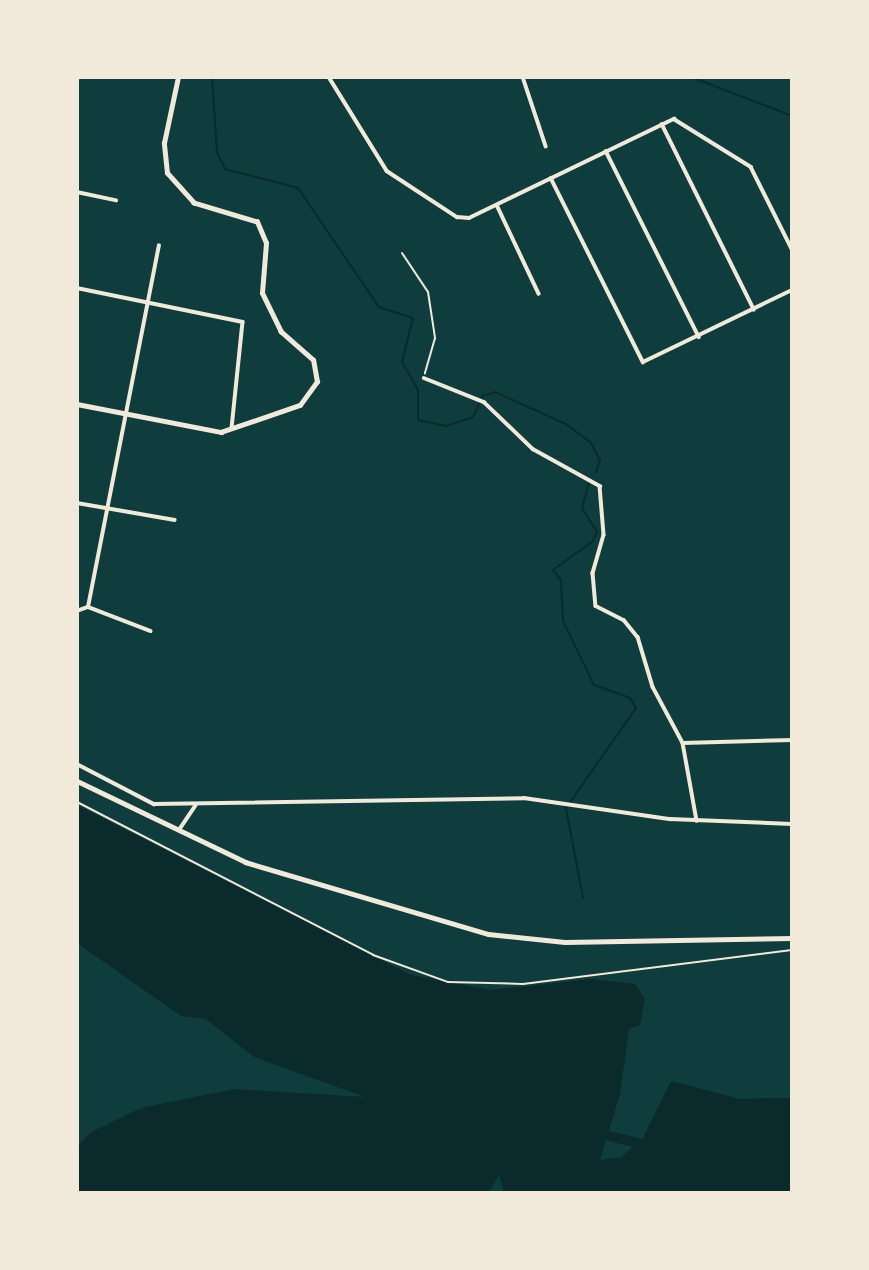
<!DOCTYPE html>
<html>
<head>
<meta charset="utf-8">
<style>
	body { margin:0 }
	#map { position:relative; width:869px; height:1270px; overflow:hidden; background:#0f3d3e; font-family:Cabin,sans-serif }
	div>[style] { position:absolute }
	.water>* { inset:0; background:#0a2a2b }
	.stream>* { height:2px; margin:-1px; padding:0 1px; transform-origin:1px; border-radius:1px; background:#0a2a2b }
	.river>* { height:10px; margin:-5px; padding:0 5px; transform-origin:5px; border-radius:5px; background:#0a2a2b }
	.path>* { height:2px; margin:-1px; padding:0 1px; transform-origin:1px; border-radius:1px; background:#f1e9da }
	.minor>* { height:3.5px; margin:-1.75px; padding:0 1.75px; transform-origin:1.75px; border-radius:1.75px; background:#f1e9da }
	.tertiary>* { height:4.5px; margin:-2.25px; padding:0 2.25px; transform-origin:2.25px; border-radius:2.25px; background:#f1e9da }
	.primary>* { height:5px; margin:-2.5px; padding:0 2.5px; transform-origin:2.5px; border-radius:2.5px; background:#f1e9da }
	span { translate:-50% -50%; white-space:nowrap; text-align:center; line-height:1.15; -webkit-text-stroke:7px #f1e9da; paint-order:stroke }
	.frame { position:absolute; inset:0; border:79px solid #f1e9da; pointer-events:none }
</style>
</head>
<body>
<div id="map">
	<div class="water">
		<i style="clip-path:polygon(77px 805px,411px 975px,491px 990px,591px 979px,635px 984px,645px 999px,640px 1025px,629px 1029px,620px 1094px,600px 1160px,621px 1157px,643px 1138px,671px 1081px,740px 1099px,792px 1098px,792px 1193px,504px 1193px,499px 1175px,489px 1193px,77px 1193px,77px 1147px,91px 1132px,141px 1108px,234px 1089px,365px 1097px,254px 1057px,206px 1019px,181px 1016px,77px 943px)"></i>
	</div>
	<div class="stream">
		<i style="left:212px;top:77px;width:75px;rotate:86.2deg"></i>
		<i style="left:217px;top:152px;width:19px;rotate:65deg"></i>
		<i style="left:225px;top:169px;width:75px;rotate:14.6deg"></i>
		<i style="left:298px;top:188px;width:144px;rotate:55.8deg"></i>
		<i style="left:379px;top:307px;width:36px;rotate:18deg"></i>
		<i style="left:413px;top:318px;width:45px;rotate:104deg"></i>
		<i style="left:402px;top:362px;width:32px;rotate:60deg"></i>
		<i style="left:418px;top:390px;width:30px;rotate:90deg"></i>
		<i style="left:418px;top:420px;width:29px;rotate:12deg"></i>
		<i style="left:446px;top:426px;width:28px;rotate:-18deg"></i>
		<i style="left:473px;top:417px;width:23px;rotate:-65deg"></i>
		<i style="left:483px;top:396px;width:13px;rotate:-18deg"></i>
		<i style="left:495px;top:392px;width:78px;rotate:24.3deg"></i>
		<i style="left:566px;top:424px;width:31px;rotate:37deg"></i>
		<i style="left:591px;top:443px;width:20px;rotate:63deg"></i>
		<i style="left:600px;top:461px;width:12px;rotate:110deg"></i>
		<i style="left:691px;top:77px;width:108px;rotate:21.1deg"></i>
		<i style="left:583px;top:898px;width:92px;rotate:-100.7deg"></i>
		<i style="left:566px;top:808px;width:122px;rotate:-55deg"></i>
		<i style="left:636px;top:708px;width:12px;rotate:-121deg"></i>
		<i style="left:630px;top:698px;width:38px;rotate:-160deg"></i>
		<i style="left:594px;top:685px;width:71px;rotate:-115.8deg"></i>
		<i style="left:563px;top:621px;width:41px;rotate:-92.8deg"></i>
		<i style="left:561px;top:580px;width:13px;rotate:-129deg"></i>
		<i style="left:553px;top:570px;width:49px;rotate:-35.9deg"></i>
		<i style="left:593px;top:541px;width:10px;rotate:-66deg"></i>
		<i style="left:597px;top:532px;width:28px;rotate:-122deg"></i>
		<i style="left:582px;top:508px;width:27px;rotate:-75deg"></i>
	</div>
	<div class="river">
		<i style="left:594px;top:1132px;width:58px;rotate:14deg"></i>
	</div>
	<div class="path">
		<i style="left:402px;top:253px;width:47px;rotate:56.3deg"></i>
		<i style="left:428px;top:292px;width:47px;rotate:81.3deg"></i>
		<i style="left:435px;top:338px;width:37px;rotate:106deg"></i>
		<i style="left:77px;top:802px;width:333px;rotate:27.3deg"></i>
		<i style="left:373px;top:955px;width:80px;rotate:19.8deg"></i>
		<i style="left:448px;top:982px;width:75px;rotate:1.5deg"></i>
		<i style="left:523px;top:984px;width:271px;rotate:-7.2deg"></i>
	</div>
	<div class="minor">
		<i style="left:329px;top:77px;width:110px;rotate:58.3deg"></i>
		<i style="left:387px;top:171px;width:84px;rotate:33.3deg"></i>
		<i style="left:457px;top:217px;width:12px;rotate:5deg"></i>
		<i style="left:469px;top:218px;width:228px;rotate:-25.8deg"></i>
		<i style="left:674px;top:119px;width:91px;rotate:31.9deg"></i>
		<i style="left:751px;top:167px;width:92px;rotate:63.4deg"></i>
		<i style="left:523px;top:77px;width:73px;rotate:71.6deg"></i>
		<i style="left:77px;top:79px;width:3px;rotate:-45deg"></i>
		<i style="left:662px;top:124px;width:207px;rotate:63.6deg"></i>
		<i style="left:606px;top:151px;width:208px;rotate:63.4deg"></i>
		<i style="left:551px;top:178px;width:206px;rotate:63.4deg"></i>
		<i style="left:643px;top:362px;width:165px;rotate:-25.8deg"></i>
		<i style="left:77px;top:192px;width:40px;rotate:12deg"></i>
		<i style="left:497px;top:205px;width:98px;rotate:64.7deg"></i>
		<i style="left:77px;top:288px;width:169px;rotate:11.6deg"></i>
		<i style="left:243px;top:322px;width:107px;rotate:95.9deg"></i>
		<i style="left:424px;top:378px;width:65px;rotate:21.8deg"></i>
		<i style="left:484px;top:402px;width:68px;rotate:43.8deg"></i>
		<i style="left:533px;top:449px;width:77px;rotate:28.9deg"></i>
		<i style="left:600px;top:486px;width:49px;rotate:85.3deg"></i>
		<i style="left:604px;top:535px;width:40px;rotate:106deg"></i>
		<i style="left:593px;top:573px;width:33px;rotate:85deg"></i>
		<i style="left:596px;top:606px;width:31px;rotate:27deg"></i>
		<i style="left:624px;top:620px;width:22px;rotate:51deg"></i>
		<i style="left:638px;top:637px;width:52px;rotate:73.3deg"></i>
		<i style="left:653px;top:687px;width:64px;rotate:61.8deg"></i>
		<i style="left:683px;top:743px;width:79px;rotate:79.8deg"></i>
		<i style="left:77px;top:503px;width:99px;rotate:9.8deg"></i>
		<i style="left:88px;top:607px;width:368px;rotate:-78.9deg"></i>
		<i style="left:77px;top:611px;width:12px;rotate:-20deg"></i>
		<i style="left:88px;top:607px;width:67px;rotate:20.9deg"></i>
		<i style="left:683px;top:743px;width:109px;rotate:-1.6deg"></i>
		<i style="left:77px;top:764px;width:87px;rotate:27.5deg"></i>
		<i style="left:154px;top:804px;width:370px;rotate:-0.9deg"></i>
		<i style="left:524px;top:798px;width:148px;rotate:8.2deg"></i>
		<i style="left:670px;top:819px;width:122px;rotate:2.3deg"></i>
		<i style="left:179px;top:830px;width:29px;rotate:-56deg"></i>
	</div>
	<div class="tertiary">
		<i style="left:77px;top:404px;width:147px;rotate:11deg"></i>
		<i style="left:221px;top:432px;width:83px;rotate:-18.9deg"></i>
		<i style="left:300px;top:405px;width:29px;rotate:-54deg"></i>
		<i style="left:317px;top:382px;width:22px;rotate:-100deg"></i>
		<i style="left:313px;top:360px;width:43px;rotate:-138.8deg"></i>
		<i style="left:281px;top:332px;width:43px;rotate:-116deg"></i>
		<i style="left:262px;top:293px;width:50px;rotate:-85.4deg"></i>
		<i style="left:266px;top:243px;width:23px;rotate:-113deg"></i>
		<i style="left:257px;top:222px;width:66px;rotate:-163.2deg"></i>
		<i style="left:194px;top:203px;width:40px;rotate:-132deg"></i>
		<i style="left:167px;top:173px;width:30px;rotate:-96deg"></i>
		<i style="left:164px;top:143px;width:67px;rotate:-78deg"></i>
	</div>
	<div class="primary">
		<i style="left:77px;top:781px;width:187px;rotate:25.7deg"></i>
		<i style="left:245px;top:862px;width:253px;rotate:16.5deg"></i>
		<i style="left:488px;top:934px;width:77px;rotate:5.9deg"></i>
		<i style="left:565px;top:942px;width:227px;rotate:-1deg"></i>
	</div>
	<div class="frame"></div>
</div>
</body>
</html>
